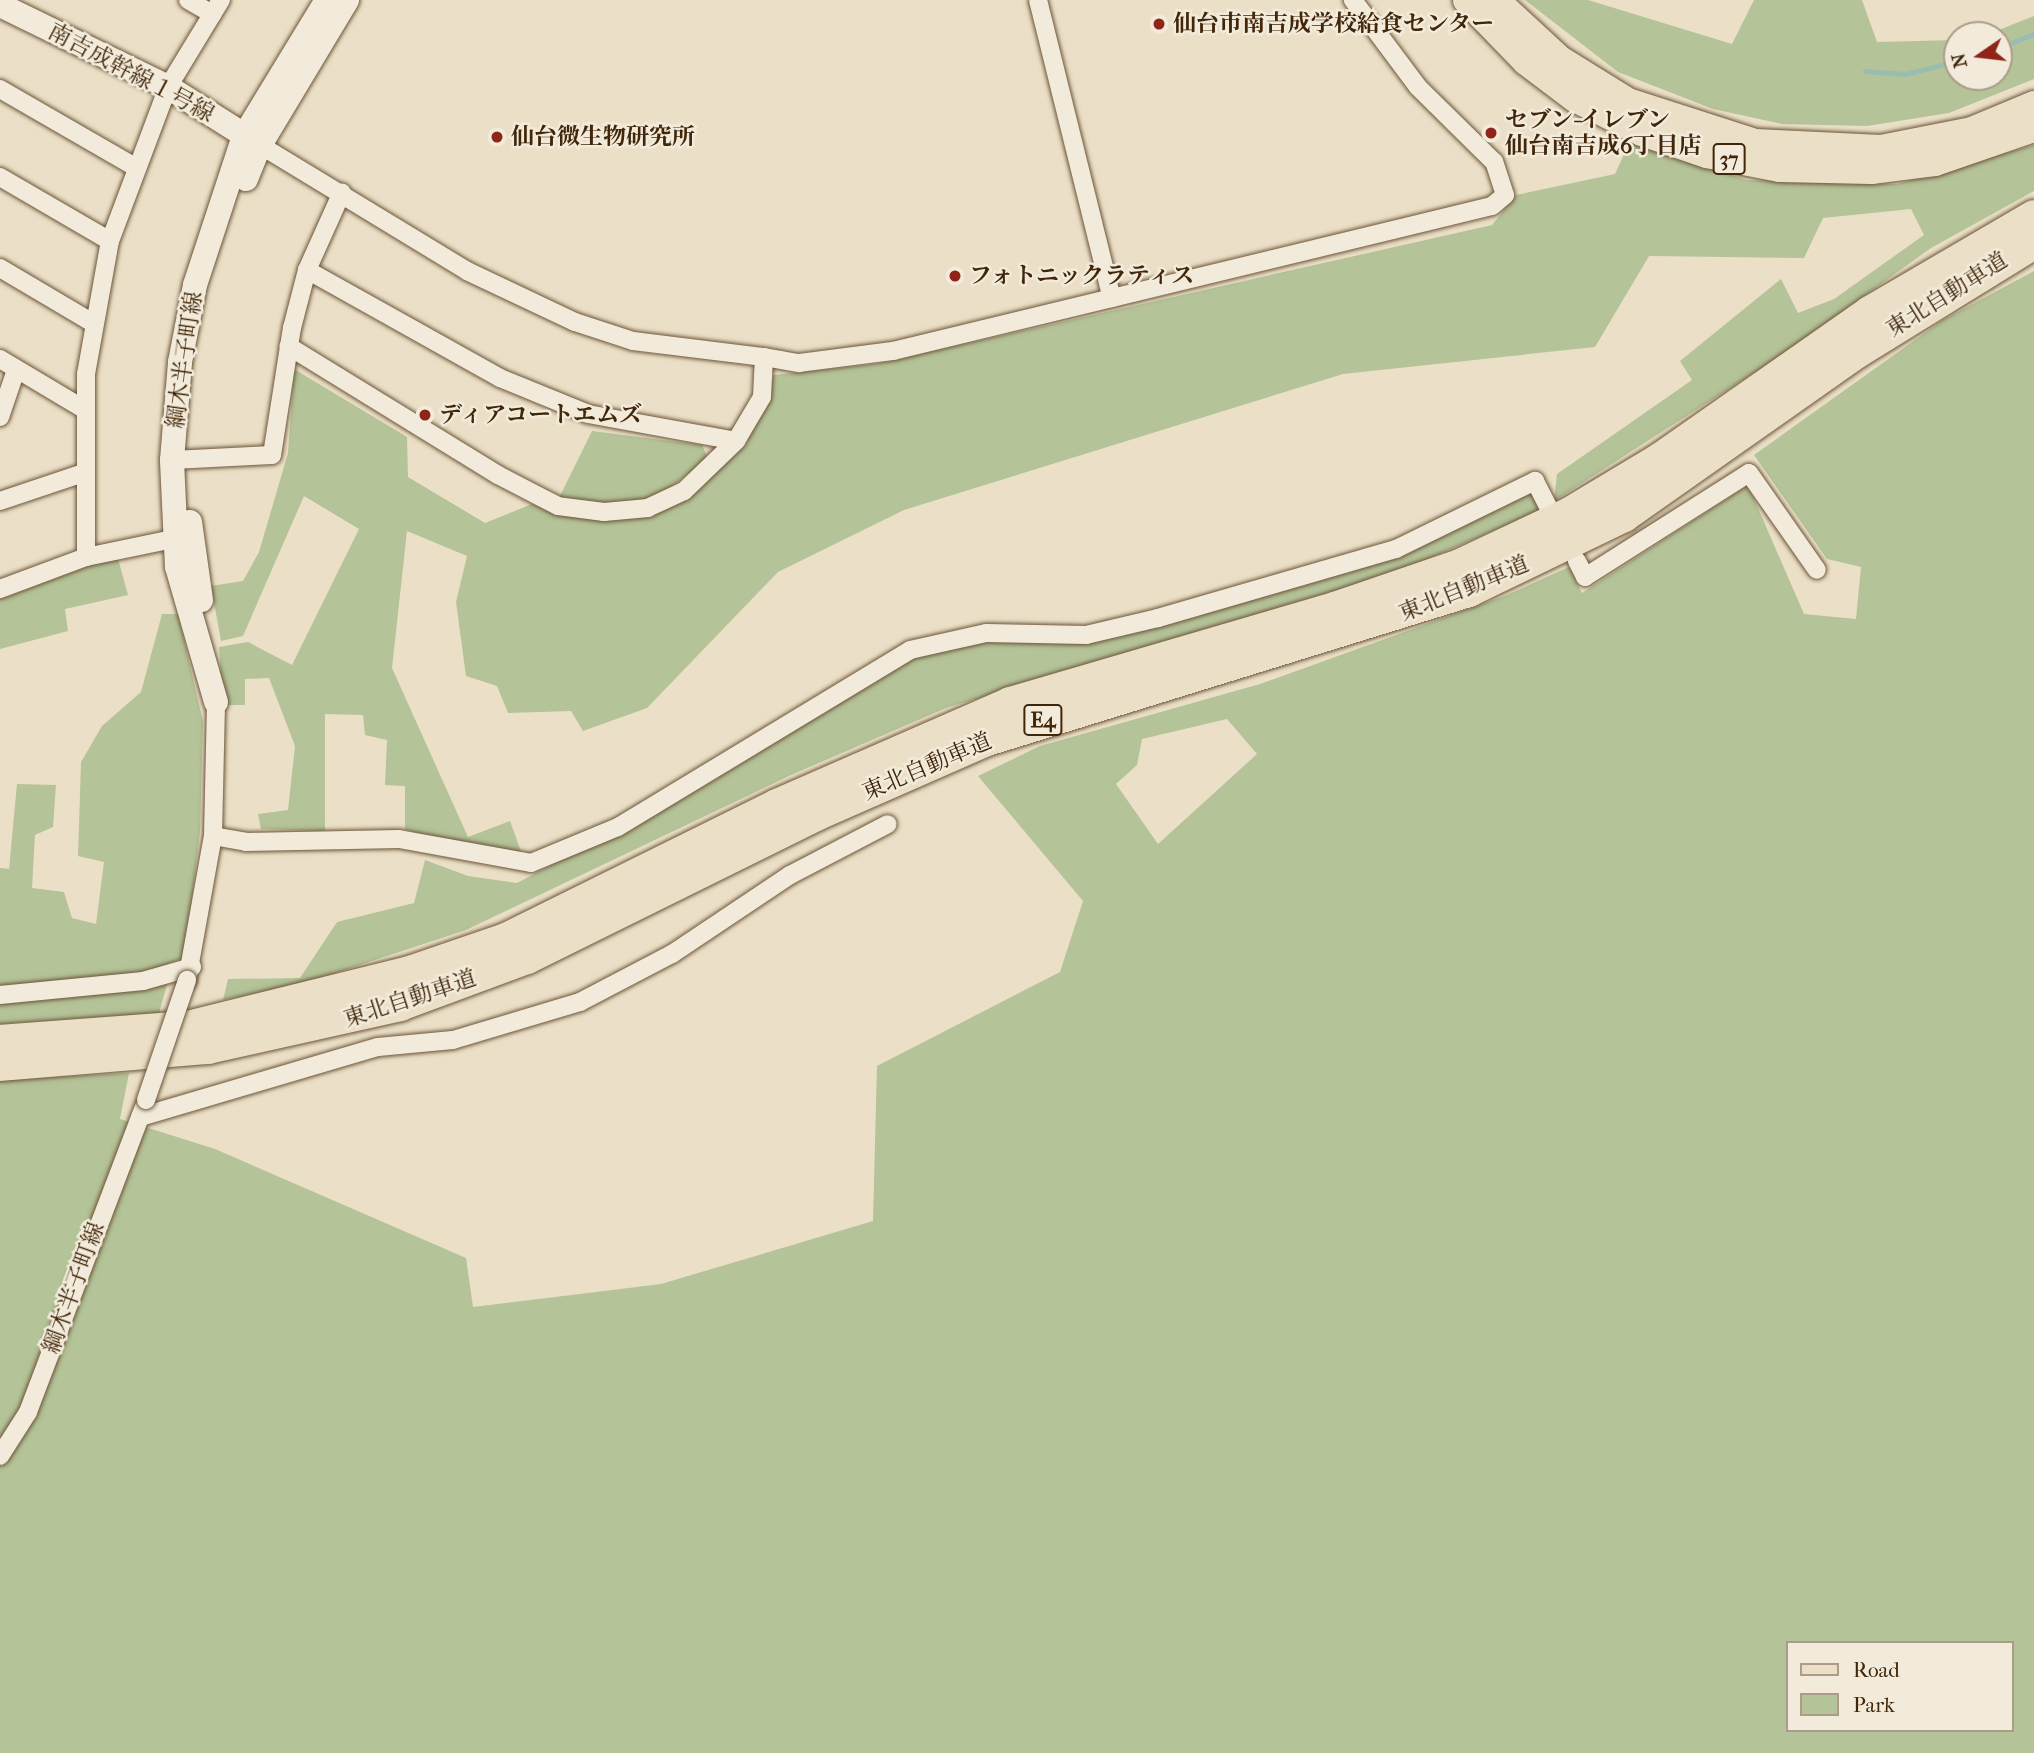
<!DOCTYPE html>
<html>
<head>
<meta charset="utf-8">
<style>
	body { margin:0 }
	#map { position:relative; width:2034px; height:1753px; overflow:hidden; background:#ebe0c7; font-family:"IM FELL French Canon","Noto Serif JP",serif }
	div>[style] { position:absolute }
	.green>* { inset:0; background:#b4c398 }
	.stream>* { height:4.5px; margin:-2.25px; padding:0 2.25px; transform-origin:2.25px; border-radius:2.25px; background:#99beb0 }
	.roads { filter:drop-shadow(0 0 2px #6c5438) drop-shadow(0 0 2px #6c5438) }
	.street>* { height:18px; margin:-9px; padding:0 9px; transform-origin:9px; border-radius:9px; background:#f2ebdb }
	.secondary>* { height:24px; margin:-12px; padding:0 12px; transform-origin:12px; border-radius:12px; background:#f2ebdb }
	.primary>* { height:28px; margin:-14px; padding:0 14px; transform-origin:14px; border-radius:14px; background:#ebe0c7 }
	.highway>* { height:32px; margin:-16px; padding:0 16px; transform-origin:16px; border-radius:16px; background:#ebe0c7 }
	.bridges { filter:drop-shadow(0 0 2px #6c5438) drop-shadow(0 0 2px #6c5438) }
	.street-bridge>* { height:18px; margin:-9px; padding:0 9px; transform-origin:9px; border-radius:9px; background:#f2ebdb }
	.dots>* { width:19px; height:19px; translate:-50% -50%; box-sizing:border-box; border:4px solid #f2ebdb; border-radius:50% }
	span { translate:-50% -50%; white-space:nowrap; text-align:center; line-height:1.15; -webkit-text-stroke:5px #f2ebdb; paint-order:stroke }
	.shield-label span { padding:2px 5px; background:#f2ebdb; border:2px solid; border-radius:5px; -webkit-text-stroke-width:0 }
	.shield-label { font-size:21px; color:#422609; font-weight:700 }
	.poi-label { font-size:23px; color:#422609; font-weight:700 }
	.left { translate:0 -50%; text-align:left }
	.street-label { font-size:23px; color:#422609 }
	.legend { position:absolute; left:1786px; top:1641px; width:228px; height:91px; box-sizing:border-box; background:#f2ebdb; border:2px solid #ac9c87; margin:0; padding:9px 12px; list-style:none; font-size:21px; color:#422609 }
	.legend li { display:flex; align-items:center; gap:14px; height:35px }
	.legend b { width:35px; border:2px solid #ac9c87 }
	.north { position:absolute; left:1943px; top:21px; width:70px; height:70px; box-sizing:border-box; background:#f2ebdb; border:2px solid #ac9c87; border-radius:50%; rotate:256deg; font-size:19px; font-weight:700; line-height:28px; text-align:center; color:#422609 }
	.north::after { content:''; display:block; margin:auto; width:24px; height:32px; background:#8f2418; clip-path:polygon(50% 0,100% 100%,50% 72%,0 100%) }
</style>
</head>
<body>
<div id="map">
	<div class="green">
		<i style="clip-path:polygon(1525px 0,1588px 0,1732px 44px,1754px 0,1862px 0,1877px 42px,1957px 40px,1957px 77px,1999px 77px,1999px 35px,1986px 35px,2034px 16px,2034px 79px,1949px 113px,1867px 126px,1782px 124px,1713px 109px,1618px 72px)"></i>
		<i style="clip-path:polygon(1630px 141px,1746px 180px,1897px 184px,2034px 145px,2034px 191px,1931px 248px,1783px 354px,1554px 501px,1557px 474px,1692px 380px,1680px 361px,1781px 279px,1798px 313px,1834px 299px,1924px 235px,1911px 209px,1823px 218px,1804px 258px,1649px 256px,1595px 347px,1343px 374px,904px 510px,778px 572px,647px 708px,583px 731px,571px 711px,508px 713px,497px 686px,466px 676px,456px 602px,467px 556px,407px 531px,392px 668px,468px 837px,510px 821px,522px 854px,475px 851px,405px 829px,405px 786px,385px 785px,387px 740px,365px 735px,363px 715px,325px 714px,325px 831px,261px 829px,258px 814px,288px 810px,295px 746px,269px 678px,245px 679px,245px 705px,223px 705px,219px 647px,248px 642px,292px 665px,359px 529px,304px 496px,243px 636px,221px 641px,211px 586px,243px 581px,259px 552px,288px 453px,294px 369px,407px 437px,408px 477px,485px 523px,532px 504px,557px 515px,648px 516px,701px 486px,746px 445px,774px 375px,876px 364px,1492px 225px,1516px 195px,1615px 174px)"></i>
		<i style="clip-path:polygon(evenodd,2034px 271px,2034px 1753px,0 1753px,0 1080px,129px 1073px,120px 1119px,215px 1149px,466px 1258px,473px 1307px,661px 1284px,873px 1221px,877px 1066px,1060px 972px,1083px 901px,978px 776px,1040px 746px,1260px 684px,1507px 595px,1569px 567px,1582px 593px,1748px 485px,1804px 614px,1856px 619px,1861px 567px,1827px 559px,1754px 455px,1943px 320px,2034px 271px,1227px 719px,1257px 754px,1158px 844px,1116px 784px,1137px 765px,1142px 739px,1227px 719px,2034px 271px,1787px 1643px,2011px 1643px,2011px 1730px,1787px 1730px,1787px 1643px)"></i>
		<i style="clip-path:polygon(592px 431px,702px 445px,708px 458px,654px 500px,624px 506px,558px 500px)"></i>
		<i style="clip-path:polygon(1522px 493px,1534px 495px,1541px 510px,1400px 571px,946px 708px,791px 775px,466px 930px,305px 983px,223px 1000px,228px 979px,300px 978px,337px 922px,414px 903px,425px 860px,468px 876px,517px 883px,732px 769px,901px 662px,983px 639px,1019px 642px,1372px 563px)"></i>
		<i style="clip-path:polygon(117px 555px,128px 595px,65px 609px,68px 631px,0 649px,0 599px)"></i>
		<i style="clip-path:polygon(162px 614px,178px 614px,203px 721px,200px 832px,185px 957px,143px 974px,0 987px,0 868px,9px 869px,17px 784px,56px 785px,53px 827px,35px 835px,32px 888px,64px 892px,72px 918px,96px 924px,104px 862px,78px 856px,81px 762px,102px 726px,141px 692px)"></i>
		<i style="clip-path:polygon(168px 981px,159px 1013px,0 1024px,0 1001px)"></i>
	</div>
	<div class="stream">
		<i style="left:1999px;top:48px;width:38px;rotate:-22deg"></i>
		<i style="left:1865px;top:71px;width:40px;rotate:4.3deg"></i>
		<i style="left:1905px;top:74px;width:54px;rotate:-14deg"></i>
	</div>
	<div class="roads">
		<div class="street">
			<i style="left:188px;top:0;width:28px;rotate:30deg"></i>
			<i style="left:1038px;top:0;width:307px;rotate:76.1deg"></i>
			<i style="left:0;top:89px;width:156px;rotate:30deg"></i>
			<i style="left:260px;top:145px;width:242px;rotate:31.3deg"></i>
			<i style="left:467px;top:271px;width:119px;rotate:25.3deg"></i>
			<i style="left:575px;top:322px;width:61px;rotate:18.1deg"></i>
			<i style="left:633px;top:341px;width:132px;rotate:7deg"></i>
			<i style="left:764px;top:357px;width:40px;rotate:92.9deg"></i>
			<i style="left:762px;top:397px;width:51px;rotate:120.6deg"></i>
			<i style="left:736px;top:441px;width:72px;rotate:136.1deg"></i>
			<i style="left:684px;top:491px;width:40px;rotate:155deg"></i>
			<i style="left:648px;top:508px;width:44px;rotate:174.8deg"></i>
			<i style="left:604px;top:512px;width:46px;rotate:-172.6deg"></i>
			<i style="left:558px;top:506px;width:68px;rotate:-152.7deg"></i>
			<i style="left:498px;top:475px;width:246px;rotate:-148.4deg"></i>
			<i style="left:0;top:177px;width:127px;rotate:30.2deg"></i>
			<i style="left:0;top:268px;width:108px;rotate:30.6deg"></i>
			<i style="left:307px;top:270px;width:221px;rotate:29.2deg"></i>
			<i style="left:500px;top:378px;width:95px;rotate:22.2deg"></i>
			<i style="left:588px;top:414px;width:150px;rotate:10.3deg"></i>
			<i style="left:764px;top:357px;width:36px;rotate:10deg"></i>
			<i style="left:799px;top:363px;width:95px;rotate:-7.3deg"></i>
			<i style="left:893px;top:351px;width:616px;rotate:-13.61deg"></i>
			<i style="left:1492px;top:206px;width:17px;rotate:-40deg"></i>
			<i style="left:1505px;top:195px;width:35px;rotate:-108deg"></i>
			<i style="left:1494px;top:162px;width:107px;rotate:-135.4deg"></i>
			<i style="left:1418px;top:87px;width:109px;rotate:-126.8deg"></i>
			<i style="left:0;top:359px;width:98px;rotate:30.8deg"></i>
			<i style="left:0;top:417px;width:50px;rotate:-71.2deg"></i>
			<i style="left:172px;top:460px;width:100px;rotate:-2.9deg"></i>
			<i style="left:272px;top:455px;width:129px;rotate:-81.1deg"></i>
			<i style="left:292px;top:328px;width:60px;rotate:-75.5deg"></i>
			<i style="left:307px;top:270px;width:85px;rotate:-65.8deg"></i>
			<i style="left:0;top:501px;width:88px;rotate:-18.6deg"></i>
			<i style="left:86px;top:557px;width:183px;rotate:-90deg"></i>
			<i style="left:86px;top:374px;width:135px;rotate:-79.8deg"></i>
			<i style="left:110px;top:241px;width:165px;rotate:-69.4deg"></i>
			<i style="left:168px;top:87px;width:102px;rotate:-58.7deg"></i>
			<i style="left:1577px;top:561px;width:18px;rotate:63deg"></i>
			<i style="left:1585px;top:577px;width:194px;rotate:-32.4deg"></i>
			<i style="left:1749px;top:473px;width:118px;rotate:55deg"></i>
			<i style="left:0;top:589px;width:92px;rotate:-20.4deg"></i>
			<i style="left:86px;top:557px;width:103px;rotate:-11.7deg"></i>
			<i style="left:213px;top:836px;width:34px;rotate:10deg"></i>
			<i style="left:246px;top:842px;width:153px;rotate:-1.1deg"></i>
			<i style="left:399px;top:839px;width:134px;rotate:10.3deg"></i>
			<i style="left:531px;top:863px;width:94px;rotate:-22.5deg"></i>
			<i style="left:618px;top:827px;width:341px;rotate:-31.2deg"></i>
			<i style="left:910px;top:650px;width:78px;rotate:-12.6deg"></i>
			<i style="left:986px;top:633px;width:100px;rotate:1.1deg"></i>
			<i style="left:1086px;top:635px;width:74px;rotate:-13.3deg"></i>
			<i style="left:1158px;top:618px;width:248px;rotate:-16.2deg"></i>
			<i style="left:1396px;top:549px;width:155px;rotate:-26.1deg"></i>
			<i style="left:1535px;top:481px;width:29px;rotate:63deg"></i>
			<i style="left:187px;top:980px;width:146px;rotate:-79.8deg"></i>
			<i style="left:213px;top:836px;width:134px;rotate:-88.7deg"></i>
			<i style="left:0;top:995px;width:144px;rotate:-5.6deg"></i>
			<i style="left:143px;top:981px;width:51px;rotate:-15.9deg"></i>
			<i style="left:140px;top:1117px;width:248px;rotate:-16.4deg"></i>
			<i style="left:378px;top:1047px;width:75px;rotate:-5.3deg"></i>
			<i style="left:453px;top:1040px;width:133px;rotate:-16.7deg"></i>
			<i style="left:580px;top:1002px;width:104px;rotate:-27.6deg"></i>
			<i style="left:672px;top:954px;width:142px;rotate:-33.8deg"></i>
			<i style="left:790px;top:875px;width:110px;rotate:-27.5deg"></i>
			<i style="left:0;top:1456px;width:52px;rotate:-57.5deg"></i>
			<i style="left:28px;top:1412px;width:326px;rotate:-69.2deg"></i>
		</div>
		<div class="secondary">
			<i style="left:0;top:5px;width:187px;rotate:26deg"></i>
			<i style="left:168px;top:87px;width:107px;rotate:32.3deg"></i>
			<i style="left:246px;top:179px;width:37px;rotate:-68deg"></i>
			<i style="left:260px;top:145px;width:169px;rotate:-59deg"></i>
			<i style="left:190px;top:522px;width:79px;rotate:82deg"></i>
			<i style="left:216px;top:702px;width:141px;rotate:-106.1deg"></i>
			<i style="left:177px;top:567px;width:107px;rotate:-92.7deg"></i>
			<i style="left:172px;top:460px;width:98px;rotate:-85.3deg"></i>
			<i style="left:180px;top:362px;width:78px;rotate:-79deg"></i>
			<i style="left:195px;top:285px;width:157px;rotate:-71.8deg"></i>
			<i style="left:244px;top:136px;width:159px;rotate:-58.6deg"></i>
		</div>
		<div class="primary">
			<i style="left:1467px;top:0;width:85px;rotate:46deg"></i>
			<i style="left:1526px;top:61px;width:61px;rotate:37.1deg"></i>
			<i style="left:1575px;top:98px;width:75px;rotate:26.9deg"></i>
			<i style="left:1642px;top:132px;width:69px;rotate:18.7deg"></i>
			<i style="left:1707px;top:154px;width:74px;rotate:10.9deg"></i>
			<i style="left:1780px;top:168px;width:91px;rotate:1.3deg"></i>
			<i style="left:1871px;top:170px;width:64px;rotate:-7.1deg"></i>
			<i style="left:1935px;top:162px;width:105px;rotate:-19deg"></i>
			<i style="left:1495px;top:0;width:88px;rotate:42.7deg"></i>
			<i style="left:1560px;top:60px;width:80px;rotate:31.7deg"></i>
			<i style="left:1628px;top:102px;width:133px;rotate:17.9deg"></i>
			<i style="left:1755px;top:143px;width:126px;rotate:2.7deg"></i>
			<i style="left:1881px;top:149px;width:93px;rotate:-11.2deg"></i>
			<i style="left:1972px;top:131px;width:67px;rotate:-22.8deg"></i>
		</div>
		<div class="highway">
			<i style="left:0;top:1041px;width:189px;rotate:-4.3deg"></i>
			<i style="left:188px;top:1027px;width:229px;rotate:-13.9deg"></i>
			<i style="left:410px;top:972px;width:102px;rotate:-19deg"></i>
			<i style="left:506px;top:939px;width:302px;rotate:-26.3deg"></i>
			<i style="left:777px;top:805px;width:254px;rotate:-23.6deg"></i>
			<i style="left:1010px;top:703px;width:339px;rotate:-16.3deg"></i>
			<i style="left:1335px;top:608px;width:132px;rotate:-19deg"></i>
			<i style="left:1460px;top:565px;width:122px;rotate:-25.3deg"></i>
			<i style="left:1570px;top:513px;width:105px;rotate:-31deg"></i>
			<i style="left:1660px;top:459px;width:256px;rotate:-35deg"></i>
			<i style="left:1870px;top:312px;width:190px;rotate:-30.3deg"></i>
			<i style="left:0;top:1065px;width:209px;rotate:-4.7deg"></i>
			<i style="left:208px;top:1048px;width:197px;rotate:-12.6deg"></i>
			<i style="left:400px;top:1005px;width:135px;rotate:-20.3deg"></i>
			<i style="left:527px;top:958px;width:322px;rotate:-26.3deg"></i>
			<i style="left:816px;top:815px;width:187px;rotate:-23.7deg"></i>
			<i style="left:987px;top:740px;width:505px;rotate:-17.18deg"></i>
			<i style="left:1469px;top:591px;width:172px;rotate:-25.8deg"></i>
			<i style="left:1624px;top:516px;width:287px;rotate:-35.1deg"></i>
			<i style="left:1859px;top:351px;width:206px;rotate:-31.7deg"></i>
		</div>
	</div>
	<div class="bridges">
		<div class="street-bridge">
			<i style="left:146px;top:1100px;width:127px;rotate:-71.1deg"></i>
		</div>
	</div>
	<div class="dots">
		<i style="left:1159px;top:24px;background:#8f2418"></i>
		<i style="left:1491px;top:133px;background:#8f2418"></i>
		<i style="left:497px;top:137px;background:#8f2418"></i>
		<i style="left:955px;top:276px;background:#8f2418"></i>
		<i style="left:425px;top:415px;background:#8f2418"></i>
	</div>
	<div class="shield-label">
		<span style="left:1729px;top:159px">37</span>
		<span style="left:1043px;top:720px">E4</span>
	</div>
	<div class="poi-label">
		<span class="left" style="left:1173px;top:24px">仙台市南吉成学校給食センター</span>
		<span class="left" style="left:1505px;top:133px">セブン-イレブン<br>仙台南吉成6丁目店</span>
		<span class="left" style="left:511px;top:137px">仙台微生物研究所</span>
		<span class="left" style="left:969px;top:276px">フォトニックラティス</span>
		<span class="left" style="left:439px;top:415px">ディアコートエムズ</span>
	</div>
	<div class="street-label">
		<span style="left:131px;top:73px;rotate:28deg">南吉成幹線１号線</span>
		<span style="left:1947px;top:295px;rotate:-32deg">東北自動車道</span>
		<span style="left:185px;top:360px;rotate:-82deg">綱木半子町線</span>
		<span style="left:1464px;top:589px;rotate:-22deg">東北自動車道</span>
		<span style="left:927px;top:767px;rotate:-23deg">東北自動車道</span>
		<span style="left:410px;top:999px;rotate:-18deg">東北自動車道</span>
		<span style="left:74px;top:1288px;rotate:-70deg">綱木半子町線</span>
	</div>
	<ul class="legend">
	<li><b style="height:9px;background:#ebe0c7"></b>Road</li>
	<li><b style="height:19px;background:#b4c398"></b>Park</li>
	</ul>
	<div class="north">N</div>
</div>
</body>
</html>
